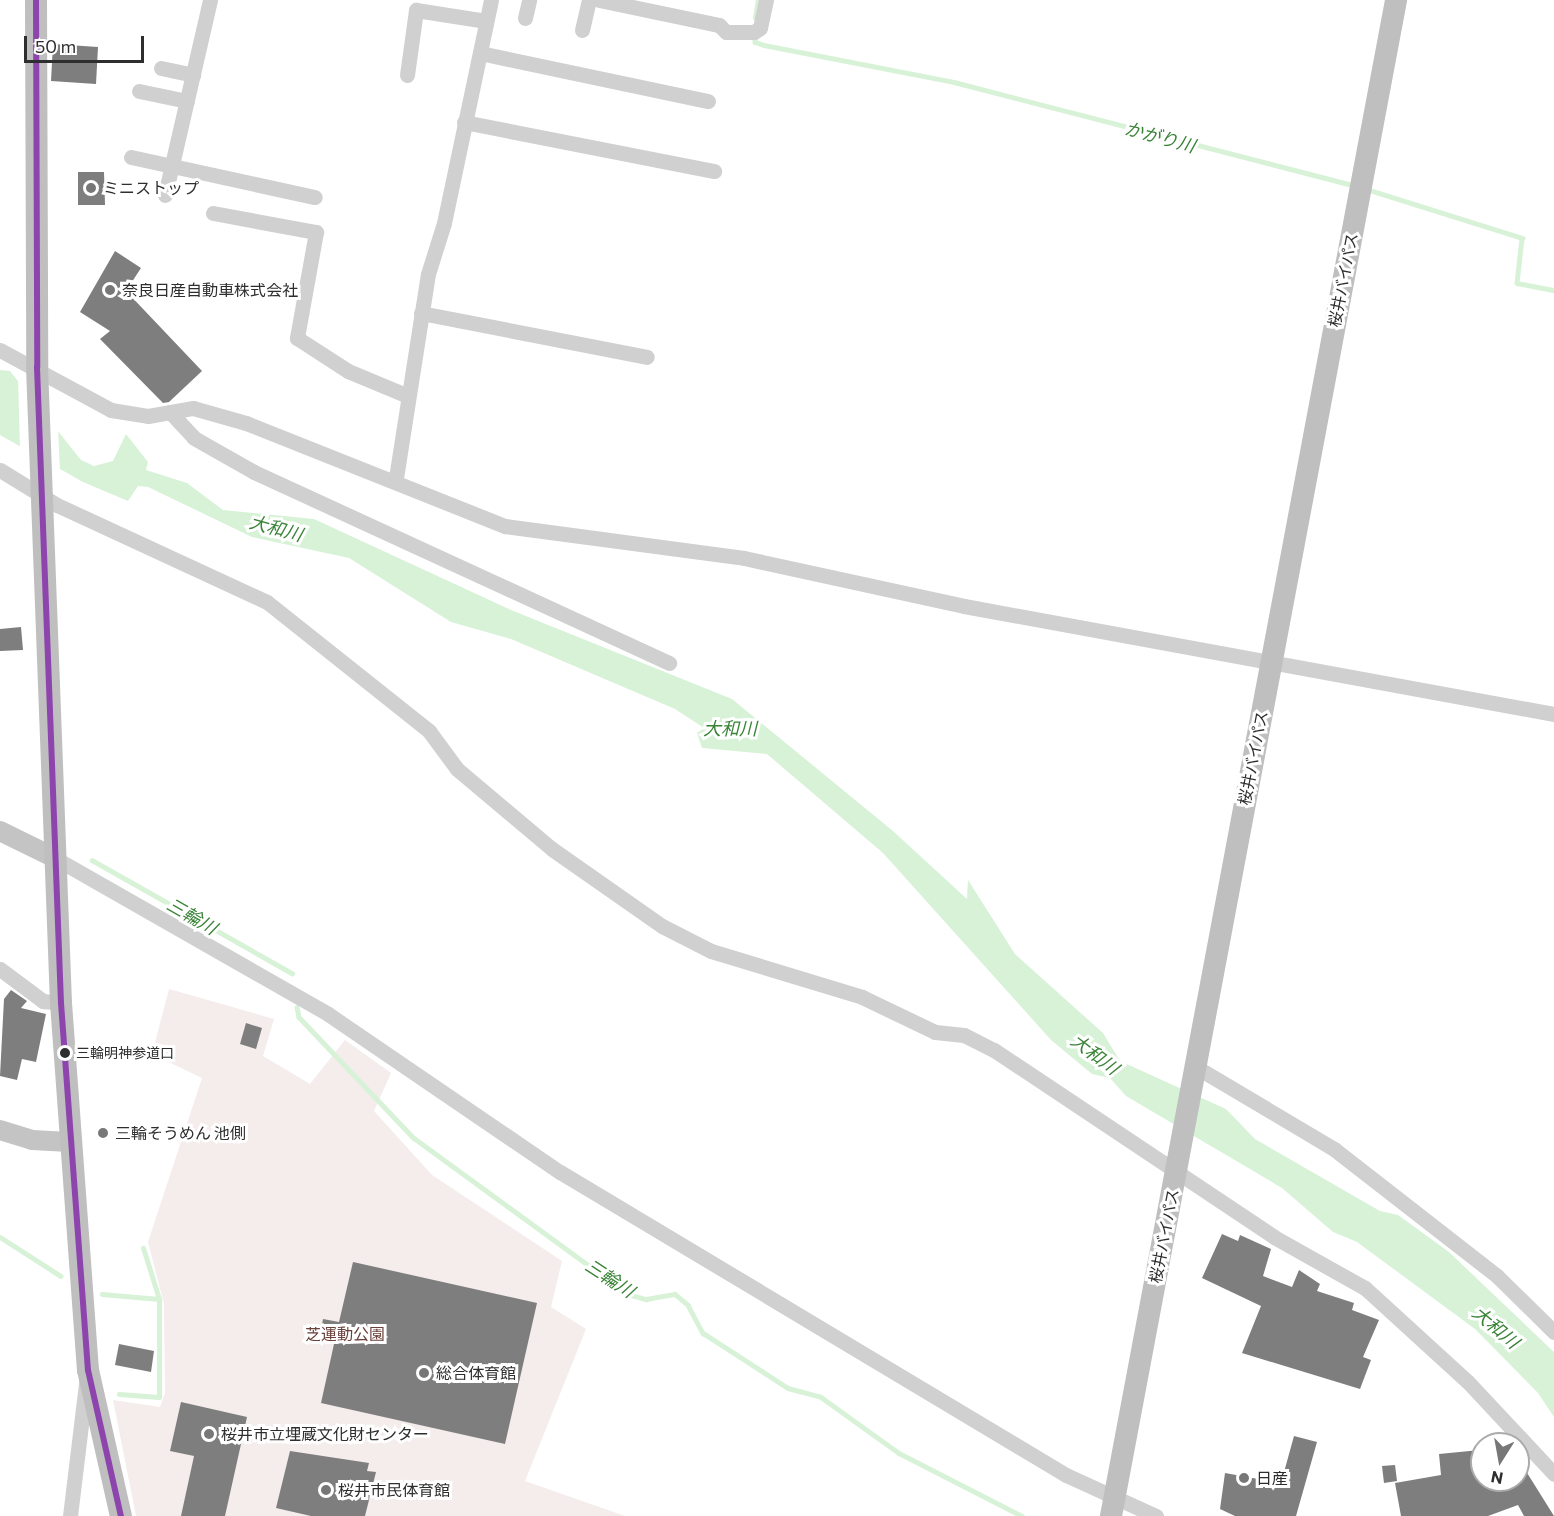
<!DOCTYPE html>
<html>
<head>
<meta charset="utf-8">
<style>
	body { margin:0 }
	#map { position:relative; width:1554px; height:1516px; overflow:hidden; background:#fff; font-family:Commissioner,"Noto Sans JP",sans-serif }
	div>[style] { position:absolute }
	.green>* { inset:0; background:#f5ecec }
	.water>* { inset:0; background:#d8f2d8 }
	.pier>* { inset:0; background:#fff }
	.stream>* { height:4.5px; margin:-2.25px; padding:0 2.25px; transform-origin:2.25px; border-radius:2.25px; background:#d8f2d8 }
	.building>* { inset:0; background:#7e7e7e }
	.minor>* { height:15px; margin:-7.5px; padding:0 7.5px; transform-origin:7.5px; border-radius:7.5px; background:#d0d0d0 }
	.major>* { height:20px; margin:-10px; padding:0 10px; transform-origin:10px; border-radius:10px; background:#c4c4c4 }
	.highway>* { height:22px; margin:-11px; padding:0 11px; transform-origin:11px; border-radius:11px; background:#bfbfbf }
	.bus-1>* { height:6px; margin:-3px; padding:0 3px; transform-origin:3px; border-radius:3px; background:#8e44ad }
	.dots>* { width:16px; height:16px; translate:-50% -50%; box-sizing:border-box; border:3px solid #fff; border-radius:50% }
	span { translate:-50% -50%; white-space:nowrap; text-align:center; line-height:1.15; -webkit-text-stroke:6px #fff; paint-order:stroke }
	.bus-label { font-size:14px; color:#2e2e2e }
	.left { translate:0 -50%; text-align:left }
	.poi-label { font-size:16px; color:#2e2e2e }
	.street-label { font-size:16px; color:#2e2e2e }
	.park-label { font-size:16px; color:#6a413b }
	.water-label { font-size:18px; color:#398437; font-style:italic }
	.north { position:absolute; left:1470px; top:1432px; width:60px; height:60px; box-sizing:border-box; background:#fff; border:2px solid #ababab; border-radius:50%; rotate:191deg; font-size:16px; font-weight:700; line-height:24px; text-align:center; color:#2e2e2e }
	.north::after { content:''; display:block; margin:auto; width:21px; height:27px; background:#777; clip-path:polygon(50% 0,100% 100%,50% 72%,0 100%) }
	.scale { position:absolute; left:24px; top:36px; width:120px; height:27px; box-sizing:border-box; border:3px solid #2e2e2e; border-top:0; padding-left:8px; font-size:18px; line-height:21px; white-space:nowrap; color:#2e2e2e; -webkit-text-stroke:4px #fff; paint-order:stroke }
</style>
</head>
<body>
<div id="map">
	<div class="green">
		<i style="clip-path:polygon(169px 989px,274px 1019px,263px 1056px,310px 1084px,345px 1040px,391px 1073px,374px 1111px,432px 1175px,562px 1261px,551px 1307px,586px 1329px,525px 1481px,625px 1516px,136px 1516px,113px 1400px,160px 1407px,165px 1393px,164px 1304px,148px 1242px,202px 1078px,152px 1054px)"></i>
	</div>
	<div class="water">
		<i style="clip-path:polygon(0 370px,10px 371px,81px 460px,94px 466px,113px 461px,126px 434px,148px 462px,146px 470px,187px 483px,223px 510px,314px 519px,511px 610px,732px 699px,893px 831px,967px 899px,968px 880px,1015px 954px,1103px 1033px,1120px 1061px,1226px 1109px,1255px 1139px,1380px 1211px,1398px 1215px,1449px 1252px,1554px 1352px,1554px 1417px,1538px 1393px,1475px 1329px,1357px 1242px,1333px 1232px,1282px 1188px,1126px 1096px,1110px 1078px,1092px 1074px,1051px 1040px,883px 853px,767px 754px,702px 748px,697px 733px,704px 728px,675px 709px,511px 639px,451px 622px,349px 558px,252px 537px,148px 487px,138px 486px,128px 501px,83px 482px,0 435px)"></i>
	</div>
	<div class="pier">
		<i style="clip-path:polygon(18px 376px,58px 426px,60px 473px,20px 450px)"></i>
	</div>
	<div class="stream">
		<i style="left:755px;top:18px;width:18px;rotate:-81deg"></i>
		<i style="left:755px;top:35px;width:7px;rotate:90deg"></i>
		<i style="left:755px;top:42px;width:9px;rotate:18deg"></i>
		<i style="left:764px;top:45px;width:194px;rotate:11deg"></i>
		<i style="left:954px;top:82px;width:414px;rotate:14.5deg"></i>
		<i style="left:1366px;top:189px;width:164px;rotate:17.4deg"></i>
		<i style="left:1522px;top:238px;width:45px;rotate:96.3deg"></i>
		<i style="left:1517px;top:283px;width:38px;rotate:11deg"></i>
		<i style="left:92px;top:860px;width:230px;rotate:29.5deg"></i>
		<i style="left:297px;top:1007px;width:10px;rotate:79deg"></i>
		<i style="left:299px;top:1017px;width:167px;rotate:46.5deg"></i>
		<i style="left:414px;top:1138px;width:265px;rotate:36.1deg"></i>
		<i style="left:628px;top:1294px;width:19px;rotate:16deg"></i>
		<i style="left:646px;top:1299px;width:29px;rotate:-10deg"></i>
		<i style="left:675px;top:1294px;width:17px;rotate:40deg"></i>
		<i style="left:688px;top:1305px;width:32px;rotate:62deg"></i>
		<i style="left:703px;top:1333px;width:101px;rotate:32.9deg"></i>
		<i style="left:788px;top:1388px;width:34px;rotate:15deg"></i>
		<i style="left:821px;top:1397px;width:96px;rotate:35.7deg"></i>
		<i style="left:899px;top:1453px;width:138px;rotate:27.1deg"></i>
		<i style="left:0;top:1237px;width:72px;rotate:32.6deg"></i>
		<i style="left:102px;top:1294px;width:57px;rotate:5deg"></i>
		<i style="left:119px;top:1394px;width:40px;rotate:4.3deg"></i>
		<i style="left:159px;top:1397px;width:98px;rotate:-90deg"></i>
		<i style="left:159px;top:1299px;width:53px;rotate:-107.4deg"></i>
	</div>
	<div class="building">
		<i style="clip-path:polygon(53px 44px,98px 47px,96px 84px,51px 81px)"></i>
		<i style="clip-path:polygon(78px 172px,104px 172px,105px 205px,78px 205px)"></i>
		<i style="clip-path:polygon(115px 251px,141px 268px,126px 291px,202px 371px,169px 402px,163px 403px,100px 339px,110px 331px,80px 312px)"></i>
		<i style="clip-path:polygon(21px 627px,23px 650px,0 651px,0 629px)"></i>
		<i style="clip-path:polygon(11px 990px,27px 1001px,21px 1008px,46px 1014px,36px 1062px,22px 1059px,17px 1080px,0 1076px,4px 999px)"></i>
		<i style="clip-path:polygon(246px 1023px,262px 1028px,256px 1049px,240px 1044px)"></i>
		<i style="clip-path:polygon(1222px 1234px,1238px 1241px,1240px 1235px,1271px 1249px,1263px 1276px,1292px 1287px,1299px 1270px,1320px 1284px,1317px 1291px,1354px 1303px,1352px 1310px,1379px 1320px,1363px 1357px,1371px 1360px,1360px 1389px,1242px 1353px,1261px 1306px,1202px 1278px)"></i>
		<i style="clip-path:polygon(353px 1262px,537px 1303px,505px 1444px,321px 1403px,334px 1344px,319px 1340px,323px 1319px,339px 1322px)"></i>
		<i style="clip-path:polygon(119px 1344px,154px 1351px,151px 1372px,115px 1365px)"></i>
		<i style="clip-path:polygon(181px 1402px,247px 1417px,225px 1516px,181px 1516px,194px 1456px,170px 1451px)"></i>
		<i style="clip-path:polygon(1294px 1436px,1317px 1442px,1296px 1516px,1235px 1516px,1220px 1509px,1225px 1473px,1281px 1483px)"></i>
		<i style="clip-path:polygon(1480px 1450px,1482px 1480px,1518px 1480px,1524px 1468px,1554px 1516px,1524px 1516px,1518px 1505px,1488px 1516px,1401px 1516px,1395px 1483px,1441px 1475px,1439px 1454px)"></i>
		<i style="clip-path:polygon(290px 1451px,369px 1463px,367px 1471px,376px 1472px,365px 1516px,311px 1516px,276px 1508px)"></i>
		<i style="clip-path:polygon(1395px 1465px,1397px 1481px,1384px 1483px,1382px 1466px)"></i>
	</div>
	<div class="minor">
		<i style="left:599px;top:0;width:123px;rotate:11.8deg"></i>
		<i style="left:719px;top:25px;width:10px;rotate:45deg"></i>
		<i style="left:726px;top:32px;width:28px"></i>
		<i style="left:754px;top:32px;width:7px;rotate:-34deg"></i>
		<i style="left:760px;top:28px;width:29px;rotate:-78deg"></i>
		<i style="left:525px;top:18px;width:18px;rotate:-77deg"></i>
		<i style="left:582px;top:30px;width:31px;rotate:-77deg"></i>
		<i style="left:480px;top:53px;width:233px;rotate:11.9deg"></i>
		<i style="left:161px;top:68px;width:33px;rotate:12deg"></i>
		<i style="left:407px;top:75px;width:66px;rotate:-82.1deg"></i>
		<i style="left:416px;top:10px;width:71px;rotate:8.9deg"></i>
		<i style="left:139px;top:91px;width:49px;rotate:11.8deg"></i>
		<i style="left:464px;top:122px;width:255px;rotate:11.1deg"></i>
		<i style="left:131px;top:157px;width:188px;rotate:12.3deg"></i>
		<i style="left:165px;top:195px;width:200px;rotate:-77deg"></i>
		<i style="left:213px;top:213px;width:105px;rotate:10.5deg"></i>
		<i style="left:316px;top:232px;width:108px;rotate:100.2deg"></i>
		<i style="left:297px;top:338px;width:61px;rotate:32.9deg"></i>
		<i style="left:348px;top:371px;width:65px;rotate:22.6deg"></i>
		<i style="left:421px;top:313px;width:230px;rotate:11deg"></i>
		<i style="left:0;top:350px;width:126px;rotate:28.4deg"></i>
		<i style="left:111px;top:410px;width:37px;rotate:9deg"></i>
		<i style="left:148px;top:416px;width:46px;rotate:-10.1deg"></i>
		<i style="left:193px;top:408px;width:55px;rotate:15.8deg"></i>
		<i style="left:246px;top:423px;width:279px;rotate:21.7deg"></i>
		<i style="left:505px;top:526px;width:241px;rotate:7.6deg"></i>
		<i style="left:744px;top:558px;width:225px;rotate:12.3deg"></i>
		<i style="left:964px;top:606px;width:600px;rotate:10.37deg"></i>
		<i style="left:170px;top:412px;width:35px;rotate:47deg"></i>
		<i style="left:194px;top:438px;width:69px;rotate:29.5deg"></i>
		<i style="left:254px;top:472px;width:457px;rotate:24.7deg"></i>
		<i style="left:0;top:470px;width:67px;rotate:31.6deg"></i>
		<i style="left:57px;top:505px;width:231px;rotate:24.8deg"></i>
		<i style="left:267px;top:602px;width:207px;rotate:38.5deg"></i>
		<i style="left:429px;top:731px;width:47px;rotate:53.6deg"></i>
		<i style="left:457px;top:769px;width:124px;rotate:40.1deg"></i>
		<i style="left:552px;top:849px;width:134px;rotate:35deg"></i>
		<i style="left:662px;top:926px;width:55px;rotate:27deg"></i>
		<i style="left:711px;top:951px;width:158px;rotate:16.9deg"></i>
		<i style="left:862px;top:997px;width:81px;rotate:25.6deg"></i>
		<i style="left:935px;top:1032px;width:29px;rotate:6deg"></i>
		<i style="left:964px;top:1035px;width:34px;rotate:27deg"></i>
		<i style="left:994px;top:1050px;width:337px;rotate:33.7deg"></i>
		<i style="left:1274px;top:1237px;width:104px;rotate:29.3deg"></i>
		<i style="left:1365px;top:1288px;width:139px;rotate:42.4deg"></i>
		<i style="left:1468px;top:1382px;width:126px;rotate:46.9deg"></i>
		<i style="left:396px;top:478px;width:206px;rotate:-81.1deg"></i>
		<i style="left:428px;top:274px;width:53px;rotate:-72.6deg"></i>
		<i style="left:444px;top:223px;width:228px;rotate:-78.1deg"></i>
		<i style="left:53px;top:857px;width:317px;rotate:29.7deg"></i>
		<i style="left:328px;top:1014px;width:281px;rotate:34.3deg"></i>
		<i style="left:560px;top:1172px;width:590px;rotate:30.91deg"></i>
		<i style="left:1066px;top:1475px;width:99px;rotate:24.5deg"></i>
		<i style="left:0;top:969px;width:54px;rotate:36.7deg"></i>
		<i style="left:43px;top:1001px;width:18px;rotate:6deg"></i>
		<i style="left:1196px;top:1067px;width:161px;rotate:30.7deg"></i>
		<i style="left:1334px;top:1149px;width:207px;rotate:37.9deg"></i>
		<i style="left:1497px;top:1276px;width:80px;rotate:44.5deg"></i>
		<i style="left:70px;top:1516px;width:134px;rotate:-83.1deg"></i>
	</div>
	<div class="major">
		<i style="left:0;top:831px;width:59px;rotate:26.1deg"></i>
		<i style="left:0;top:1130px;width:34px;rotate:17deg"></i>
		<i style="left:32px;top:1140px;width:37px;rotate:3deg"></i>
	</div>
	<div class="highway">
		<i style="left:36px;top:0;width:367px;rotate:89.8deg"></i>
		<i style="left:37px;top:367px;width:636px;rotate:87.84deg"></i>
		<i style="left:61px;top:1003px;width:368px;rotate:85.8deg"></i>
		<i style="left:88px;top:1370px;width:150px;rotate:77.3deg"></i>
		<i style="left:1111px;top:1516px;width:1543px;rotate:-79.35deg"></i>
	</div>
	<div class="bus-1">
		<i style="left:36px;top:0;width:367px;rotate:89.8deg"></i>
		<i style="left:37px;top:367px;width:636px;rotate:87.84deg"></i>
		<i style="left:61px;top:1003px;width:368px;rotate:85.8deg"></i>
		<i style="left:88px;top:1370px;width:150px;rotate:77.3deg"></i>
	</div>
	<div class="dots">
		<i style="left:91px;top:188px;background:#777"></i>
		<i style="left:110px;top:290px;background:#777"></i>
		<i style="left:65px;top:1053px;background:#2e2e2e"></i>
		<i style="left:103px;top:1133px;background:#777"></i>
		<i style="left:424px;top:1373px;background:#777"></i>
		<i style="left:209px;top:1434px;background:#777"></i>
		<i style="left:1244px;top:1478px;background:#777"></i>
		<i style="left:326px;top:1490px;background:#777"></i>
	</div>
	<div class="bus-label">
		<span class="left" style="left:76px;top:1053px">三輪明神参道口</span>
	</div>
	<div class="poi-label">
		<span class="left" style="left:103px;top:188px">ミニストップ</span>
		<span class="left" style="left:122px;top:290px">奈良日産自動車株式会社</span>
		<span class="left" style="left:115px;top:1133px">三輪そうめん 池側</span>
		<span class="left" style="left:436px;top:1373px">総合体育館</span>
		<span class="left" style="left:221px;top:1434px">桜井市立埋蔵文化財センター</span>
		<span class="left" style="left:1256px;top:1478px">日産</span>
		<span class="left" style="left:338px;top:1490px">桜井市民体育館</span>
	</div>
	<div class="street-label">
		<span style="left:1343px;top:280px;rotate:-79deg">桜井バイパス</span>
		<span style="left:1253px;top:758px;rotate:-79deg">桜井バイパス</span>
		<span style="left:1164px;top:1236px;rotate:-79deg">桜井バイパス</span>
	</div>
	<div class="park-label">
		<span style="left:345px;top:1334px">芝運動公園</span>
	</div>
	<div class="water-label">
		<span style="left:1160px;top:137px;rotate:15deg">かがり川</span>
		<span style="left:276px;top:528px;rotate:15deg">大和川</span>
		<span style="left:730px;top:728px">大和川</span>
		<span style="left:192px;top:916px;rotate:30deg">三輪川</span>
		<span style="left:1095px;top:1054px;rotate:37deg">大和川</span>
		<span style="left:610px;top:1278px;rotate:33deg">三輪川</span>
		<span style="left:1496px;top:1327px;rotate:40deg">大和川</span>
	</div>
	<div class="north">N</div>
	<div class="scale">50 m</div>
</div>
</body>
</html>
